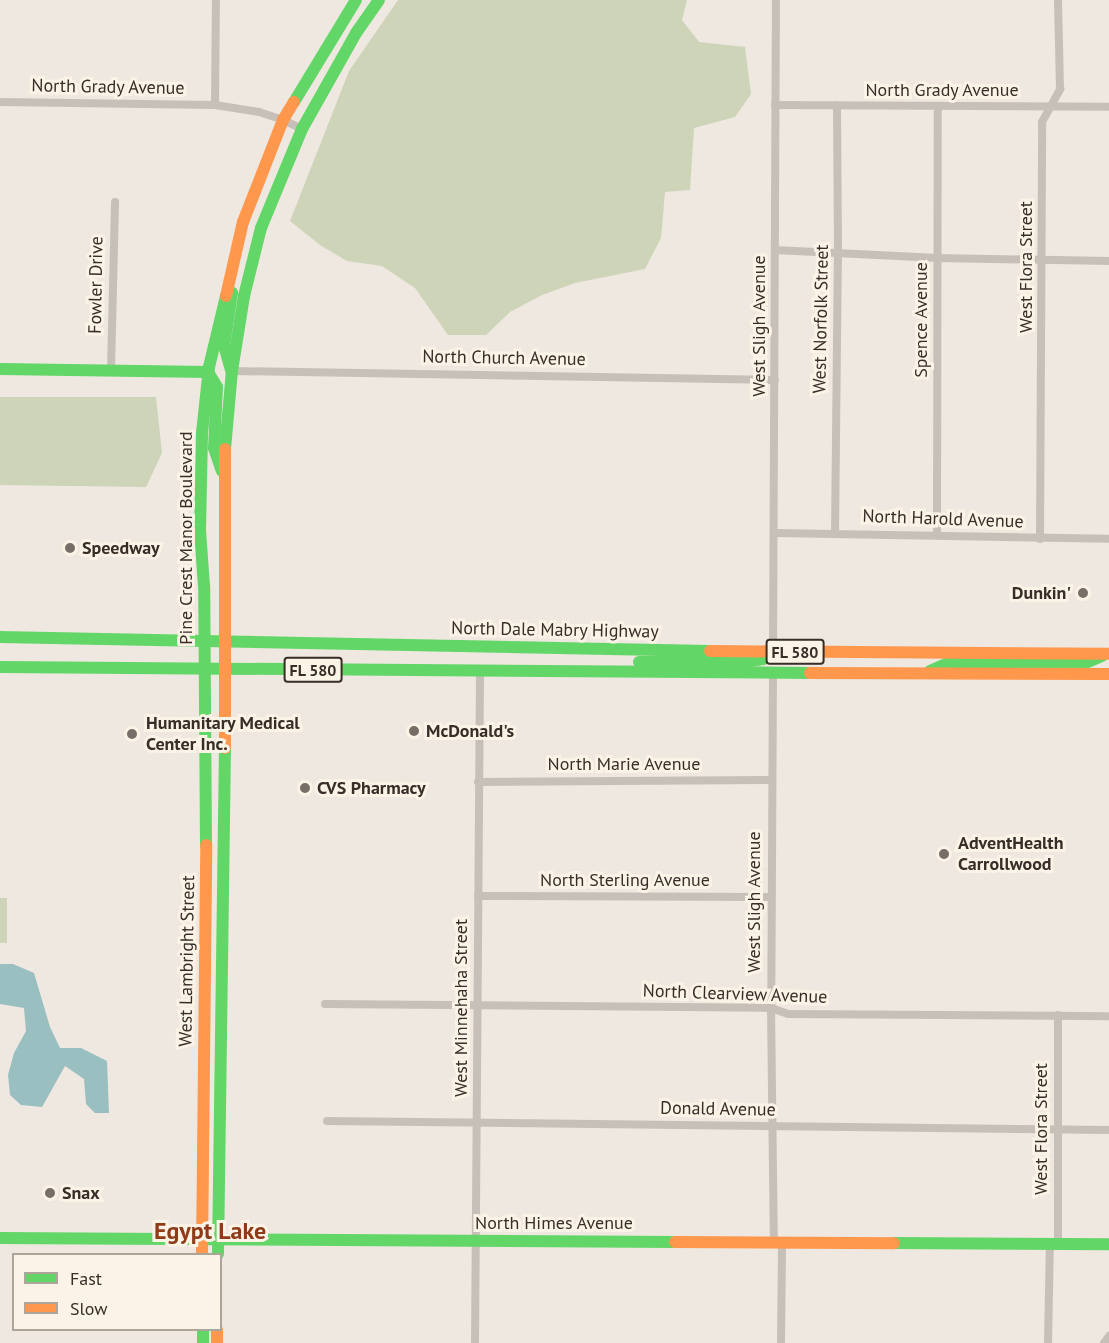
<!DOCTYPE html>
<html>
<head>
<meta charset="utf-8">
<style>
	body { margin:0 }
	#map { position:relative; width:1109px; height:1343px; overflow:hidden; background:#eee8e0; font-family:"PT Sans",sans-serif }
	div>[style] { position:absolute }
	.green>* { inset:0; background:#ced4b8 }
	.water>* { inset:0; background:#9abfc1 }
	.street>* { height:8px; margin:-4px; padding:0 4px; transform-origin:4px; border-radius:4px; background:#c7c0b8 }
	.fast>* { height:12px; margin:-6px; padding:0 6px; transform-origin:6px; border-radius:6px; background:#63d668 }
	.slow>* { height:12px; margin:-6px; padding:0 6px; transform-origin:6px; border-radius:6px; background:#ff974d }
	.dots>* { width:16px; height:16px; translate:-50% -50%; box-sizing:border-box; border:3px solid #fbf3e6; border-radius:50% }
	span { translate:-50% -50%; white-space:nowrap; text-align:center; line-height:1.15; -webkit-text-stroke:6px #fbf3e6; paint-order:stroke }
	.shield-label span { padding:2px 4px; background:#fbf3e6; border:2px solid; border-radius:4px; -webkit-text-stroke-width:0 }
	.shield-label { font-size:16px; color:#382d27; font-weight:700 }
	.street-label { font-size:18px; color:#382d27 }
	.poi-label { font-size:18px; color:#382d27; font-weight:700 }
	.left { translate:0 -50%; text-align:left }
	.right { translate:-100% -50%; text-align:right }
	.district-label { font-size:24px; color:#8f3b18; font-weight:700 }
	.legend { position:absolute; left:12px; top:1253px; width:210px; height:78px; box-sizing:border-box; background:#fbf3e6; border:2px solid #ada49a; margin:0; padding:8px 10px; list-style:none; font-size:18px; color:#382d27 }
	.legend li { display:flex; align-items:center; gap:12px; height:30px }
	.legend b { width:30px; border:2px solid #ada49a }
</style>
</head>
<body>
<div id="map">
	<div class="green">
		<i style="clip-path:polygon(398px 0,687px 0,682px 20px,699px 42px,745px 47px,751px 94px,735px 117px,694px 128px,690px 190px,665px 192px,661px 238px,645px 269px,575px 283px,542px 295px,510px 312px,486px 335px,448px 335px,415px 288px,382px 266px,347px 261px,320px 245px,290px 221px,349px 71px)"></i>
		<i style="clip-path:polygon(0 397px,156px 397px,162px 453px,146px 487px,0 485px)"></i>
		<i style="clip-path:polygon(0 898px,7px 898px,7px 943px,0 943px)"></i>
	</div>
	<div class="water">
		<i style="clip-path:polygon(13px 964px,34px 973px,50px 1027px,60px 1048px,81px 1048px,107px 1061px,109px 1113px,95px 1113px,86px 1104px,84px 1079px,65px 1066px,42px 1107px,21px 1105px,10px 1095px,8px 1075px,14px 1053px,26px 1031px,24px 1008px,0 1004px,0 964px)"></i>
	</div>
	<div class="street">
		<i style="left:0;top:102px;width:215px;rotate:0.8deg"></i>
		<i style="left:215px;top:105px;width:45px;rotate:9deg"></i>
		<i style="left:259px;top:112px;width:25px;rotate:18deg"></i>
		<i style="left:283px;top:120px;width:21px;rotate:25deg"></i>
		<i style="left:215px;top:105px;width:105px;rotate:-89.5deg"></i>
		<i style="left:775px;top:105px;width:334px;rotate:0.3deg"></i>
		<i style="left:775px;top:250px;width:163px;rotate:2.8deg"></i>
		<i style="left:938px;top:258px;width:171px;rotate:1deg"></i>
		<i style="left:111px;top:369px;width:167px;rotate:-88.6deg"></i>
		<i style="left:232px;top:371px;width:543px;rotate:0.95deg"></i>
		<i style="left:776px;top:533px;width:333px;rotate:1deg"></i>
		<i style="left:835px;top:533px;width:282px;rotate:-89.4deg"></i>
		<i style="left:838px;top:251px;width:146px;rotate:-90.4deg"></i>
		<i style="left:937px;top:534px;width:428px;rotate:-89.9deg"></i>
		<i style="left:1040px;top:539px;width:417px;rotate:-89.7deg"></i>
		<i style="left:1042px;top:122px;width:38px;rotate:-61deg"></i>
		<i style="left:1060px;top:89px;width:89px;rotate:-91.3deg"></i>
		<i style="left:773px;top:652px;width:652px;rotate:-89.74deg"></i>
		<i style="left:773px;top:672px;width:336px;rotate:90.3deg"></i>
		<i style="left:771px;top:1008px;width:233px;rotate:89.3deg"></i>
		<i style="left:478px;top:782px;width:293px;rotate:-0.4deg"></i>
		<i style="left:478px;top:896px;width:293px;rotate:0.2deg"></i>
		<i style="left:325px;top:1004px;width:446px;rotate:0.5deg"></i>
		<i style="left:771px;top:1008px;width:18px;rotate:19deg"></i>
		<i style="left:788px;top:1014px;width:321px;rotate:0.4deg"></i>
		<i style="left:327px;top:1121px;width:782px;rotate:0.66deg"></i>
		<i style="left:1058px;top:1244px;width:229px;rotate:-90deg"></i>
		<i style="left:475px;top:1343px;width:671px;rotate:-89.57deg"></i>
		<i style="left:781px;top:1343px;width:102px;rotate:-89.4deg"></i>
		<i style="left:1048px;top:1343px;width:100px;rotate:-88.9deg"></i>
		<i style="left:1104px;top:1343px;width:9px;rotate:-54deg"></i>
	</div>
	<div class="fast">
		<i style="left:294px;top:102px;width:119px;rotate:-58.7deg"></i>
		<i style="left:0;top:369px;width:208px;rotate:0.8deg"></i>
		<i style="left:208px;top:372px;width:17px;rotate:59deg"></i>
		<i style="left:217px;top:387px;width:61px;rotate:92.8deg"></i>
		<i style="left:214px;top:448px;width:24px;rotate:71deg"></i>
		<i style="left:231px;top:370px;width:25px;rotate:-106deg"></i>
		<i style="left:224px;top:346px;width:54px;rotate:-81.4deg"></i>
		<i style="left:225px;top:449px;width:78px;rotate:-84.9deg"></i>
		<i style="left:232px;top:371px;width:76px;rotate:-80.9deg"></i>
		<i style="left:244px;top:296px;width:70px;rotate:-76deg"></i>
		<i style="left:261px;top:228px;width:107px;rotate:-67.5deg"></i>
		<i style="left:302px;top:129px;width:110px;rotate:-60.6deg"></i>
		<i style="left:356px;top:33px;width:40px;rotate:-55.1deg"></i>
		<i style="left:0;top:637px;width:710px;rotate:1.13deg"></i>
		<i style="left:639px;top:662px;width:106px"></i>
		<i style="left:745px;top:662px;width:18px;rotate:-9deg"></i>
		<i style="left:763px;top:659px;width:6px;rotate:-39deg"></i>
		<i style="left:0;top:667px;width:810px;rotate:0.42deg"></i>
		<i style="left:930px;top:671px;width:20px;rotate:-24deg"></i>
		<i style="left:948px;top:663px;width:135px;rotate:0.4deg"></i>
		<i style="left:1083px;top:664px;width:21px;rotate:-23deg"></i>
		<i style="left:206px;top:845px;width:259px;rotate:-90.4deg"></i>
		<i style="left:204px;top:586px;width:56px;rotate:-94.1deg"></i>
		<i style="left:200px;top:530px;width:97px;rotate:-88.8deg"></i>
		<i style="left:202px;top:433px;width:66px;rotate:-83.9deg"></i>
		<i style="left:209px;top:367px;width:73px;rotate:-76.5deg"></i>
		<i style="left:0;top:1238px;width:675px;rotate:0.34deg"></i>
		<i style="left:894px;top:1243px;width:215px;rotate:0.3deg"></i>
		<i style="left:218px;top:1254px;width:506px;rotate:-89.21deg"></i>
		<i style="left:203px;top:1330px;width:13px;rotate:90deg"></i>
	</div>
	<div class="slow">
		<i style="left:226px;top:296px;width:76px;rotate:-77.1deg"></i>
		<i style="left:243px;top:222px;width:110px;rotate:-68.6deg"></i>
		<i style="left:283px;top:120px;width:21px;rotate:-59deg"></i>
		<i style="left:710px;top:651px;width:399px;rotate:0.4deg"></i>
		<i style="left:810px;top:673px;width:299px;rotate:0.2deg"></i>
		<i style="left:225px;top:748px;width:299px;rotate:-90deg"></i>
		<i style="left:675px;top:1242px;width:219px;rotate:0.3deg"></i>
		<i style="left:202px;top:1254px;width:409px;rotate:-89.4deg"></i>
		<i style="left:217px;top:1330px;width:13px;rotate:90deg"></i>
	</div>
	<div class="dots">
		<i style="left:70px;top:548px;background:#786e68"></i>
		<i style="left:1083px;top:593px;background:#786e68"></i>
		<i style="left:414px;top:731px;background:#786e68"></i>
		<i style="left:132px;top:734px;background:#786e68"></i>
		<i style="left:305px;top:788px;background:#786e68"></i>
		<i style="left:944px;top:854px;background:#786e68"></i>
		<i style="left:50px;top:1193px;background:#786e68"></i>
	</div>
	<div class="shield-label">
		<span style="left:795px;top:652px">FL 580</span>
		<span style="left:313px;top:670px">FL 580</span>
	</div>
	<div class="street-label">
		<span style="left:108px;top:87px;rotate:1deg">North Grady Avenue</span>
		<span style="left:942px;top:90px">North Grady Avenue</span>
		<span style="left:1026px;top:267px;rotate:-90deg">West Flora Street</span>
		<span style="left:96px;top:285px;rotate:-89deg">Fowler Drive</span>
		<span style="left:821px;top:319px;rotate:-89deg">West Norfolk Street</span>
		<span style="left:921px;top:320px;rotate:-90deg">Spence Avenue</span>
		<span style="left:759px;top:326px;rotate:-90deg">West Sligh Avenue</span>
		<span style="left:504px;top:358px;rotate:1deg">North Church Avenue</span>
		<span style="left:943px;top:519px;rotate:2deg">North Harold Avenue</span>
		<span style="left:186px;top:538px;rotate:-90deg">Pine Crest Manor Boulevard</span>
		<span style="left:555px;top:630px;rotate:1deg">North Dale Mabry Highway</span>
		<span style="left:624px;top:764px">North Marie Avenue</span>
		<span style="left:625px;top:880px">North Sterling Avenue</span>
		<span style="left:754px;top:902px;rotate:-90deg">West Sligh Avenue</span>
		<span style="left:187px;top:961px;rotate:-89deg">West Lambright Street</span>
		<span style="left:735px;top:994px;rotate:2deg">North Clearview Avenue</span>
		<span style="left:461px;top:1008px;rotate:-90deg">West Minnehaha Street</span>
		<span style="left:718px;top:1109px;rotate:1deg">Donald Avenue</span>
		<span style="left:1041px;top:1129px;rotate:-90deg">West Flora Street</span>
		<span style="left:554px;top:1223px">North Himes Avenue</span>
	</div>
	<div class="poi-label">
		<span class="left" style="left:82px;top:548px">Speedway</span>
		<span class="right" style="left:1071px;top:593px">Dunkin'</span>
		<span class="left" style="left:146px;top:734px">Humanitary Medical<br>Center Inc.</span>
		<span class="left" style="left:426px;top:731px">McDonald's</span>
		<span class="left" style="left:317px;top:788px">CVS Pharmacy</span>
		<span class="left" style="left:958px;top:854px">AdventHealth<br>Carrollwood</span>
		<span class="left" style="left:62px;top:1193px">Snax</span>
	</div>
	<div class="district-label">
		<span style="left:210px;top:1231px">Egypt Lake</span>
	</div>
	<ul class="legend">
	<li><b style="height:8px;background:#63d668"></b>Fast</li>
	<li><b style="height:8px;background:#ff974d"></b>Slow</li>
	</ul>
</div>
</body>
</html>
